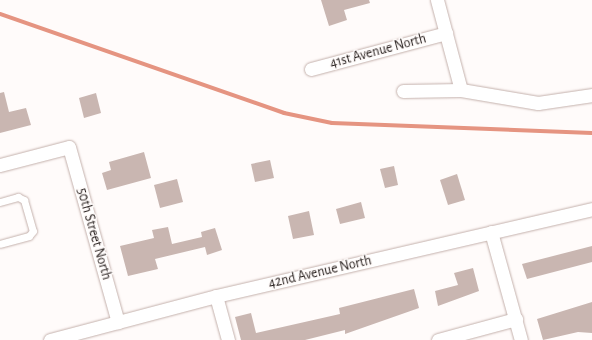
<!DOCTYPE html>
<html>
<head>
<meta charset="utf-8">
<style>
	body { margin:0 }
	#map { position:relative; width:592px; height:340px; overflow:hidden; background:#fffbfa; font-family:"Alegreya Sans",sans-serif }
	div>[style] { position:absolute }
	.stream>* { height:4px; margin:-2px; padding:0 2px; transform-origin:2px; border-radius:2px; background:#e59481 }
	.building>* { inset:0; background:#c9b6b1 }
	.roads { filter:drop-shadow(0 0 1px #c4b1ac) drop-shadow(0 0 1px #c4b1ac) }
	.lane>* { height:7px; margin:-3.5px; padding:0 3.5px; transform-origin:3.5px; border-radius:3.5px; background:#fff }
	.street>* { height:13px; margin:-6.5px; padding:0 6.5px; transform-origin:6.5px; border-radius:6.5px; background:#fff }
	span { translate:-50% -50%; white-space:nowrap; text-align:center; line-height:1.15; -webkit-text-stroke:3px #fffbfa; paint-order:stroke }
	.street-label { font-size:14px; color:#261f1d }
</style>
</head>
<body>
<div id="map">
	<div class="stream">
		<i style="left:0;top:14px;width:301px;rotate:19.2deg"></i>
		<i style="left:284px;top:113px;width:49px;rotate:11.8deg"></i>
		<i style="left:332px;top:123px;width:260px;rotate:2.2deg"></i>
	</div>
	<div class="building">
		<i style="clip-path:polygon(321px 0,369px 0,370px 3px,344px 10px,347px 20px,329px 26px)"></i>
		<i style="clip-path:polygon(4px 92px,9px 112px,26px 108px,31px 125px,0 133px,0 93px)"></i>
		<i style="clip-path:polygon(96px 93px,101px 113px,84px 118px,79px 98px)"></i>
		<i style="clip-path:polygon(144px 152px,151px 178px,107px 190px,102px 173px,111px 170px,109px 162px)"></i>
		<i style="clip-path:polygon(270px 160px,274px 178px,255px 182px,251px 164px)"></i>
		<i style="clip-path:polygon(394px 166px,398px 185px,385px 188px,380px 169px)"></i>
		<i style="clip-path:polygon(457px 174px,465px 200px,448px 205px,440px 180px)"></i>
		<i style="clip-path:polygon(177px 179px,183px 202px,160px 208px,154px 185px)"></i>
		<i style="clip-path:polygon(361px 202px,365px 218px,340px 224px,336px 209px)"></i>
		<i style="clip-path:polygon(309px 211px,314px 235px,293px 239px,288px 216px)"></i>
		<i style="clip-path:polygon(168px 227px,172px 244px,202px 237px,201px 232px,215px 228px,222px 250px,207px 255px,205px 247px,155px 259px,158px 269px,128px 276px,120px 246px,154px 238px,152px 230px)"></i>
		<i style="clip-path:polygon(592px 246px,592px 262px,527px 279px,522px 264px)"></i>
		<i style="clip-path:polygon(473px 268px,479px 291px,438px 306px,435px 291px,458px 285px,454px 273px)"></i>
		<i style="clip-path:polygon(414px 289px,419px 308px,345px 334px,345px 330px,305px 340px,241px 340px,235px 317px,251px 313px,256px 333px,340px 314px,339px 308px)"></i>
		<i style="clip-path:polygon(592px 302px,592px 333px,578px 332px,543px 340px,537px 319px)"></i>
	</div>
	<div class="roads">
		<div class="lane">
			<i style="left:0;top:202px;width:19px;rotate:-16deg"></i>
			<i style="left:18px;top:197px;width:7px;rotate:27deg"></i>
			<i style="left:24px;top:200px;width:32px;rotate:74deg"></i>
			<i style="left:33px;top:231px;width:6px;rotate:129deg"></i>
			<i style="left:29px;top:236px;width:30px;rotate:165deg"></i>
		</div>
		<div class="street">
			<i style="left:437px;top:0;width:93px;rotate:75.1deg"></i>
			<i style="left:311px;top:69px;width:140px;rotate:-14.9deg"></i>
			<i style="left:403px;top:91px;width:58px;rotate:-1deg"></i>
			<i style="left:461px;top:90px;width:78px;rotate:9.6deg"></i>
			<i style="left:538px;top:103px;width:55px;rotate:-8.4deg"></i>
			<i style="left:0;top:165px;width:71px;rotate:-14.6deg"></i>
			<i style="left:69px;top:147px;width:182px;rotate:74.4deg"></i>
			<i style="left:491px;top:232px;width:112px;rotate:74.5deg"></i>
			<i style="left:216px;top:296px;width:46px;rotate:74.7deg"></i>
			<i style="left:50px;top:340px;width:172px;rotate:-14.8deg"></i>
			<i style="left:216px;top:296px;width:386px;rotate:-13deg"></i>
			<i style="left:438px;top:340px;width:81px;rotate:-15.1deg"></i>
		</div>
	</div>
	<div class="street-label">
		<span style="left:378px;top:51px;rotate:-15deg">41st Avenue North</span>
		<span style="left:94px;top:234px;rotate:74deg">50th Street North</span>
		<span style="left:320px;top:272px;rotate:-13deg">42nd Avenue North</span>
	</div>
</div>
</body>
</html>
